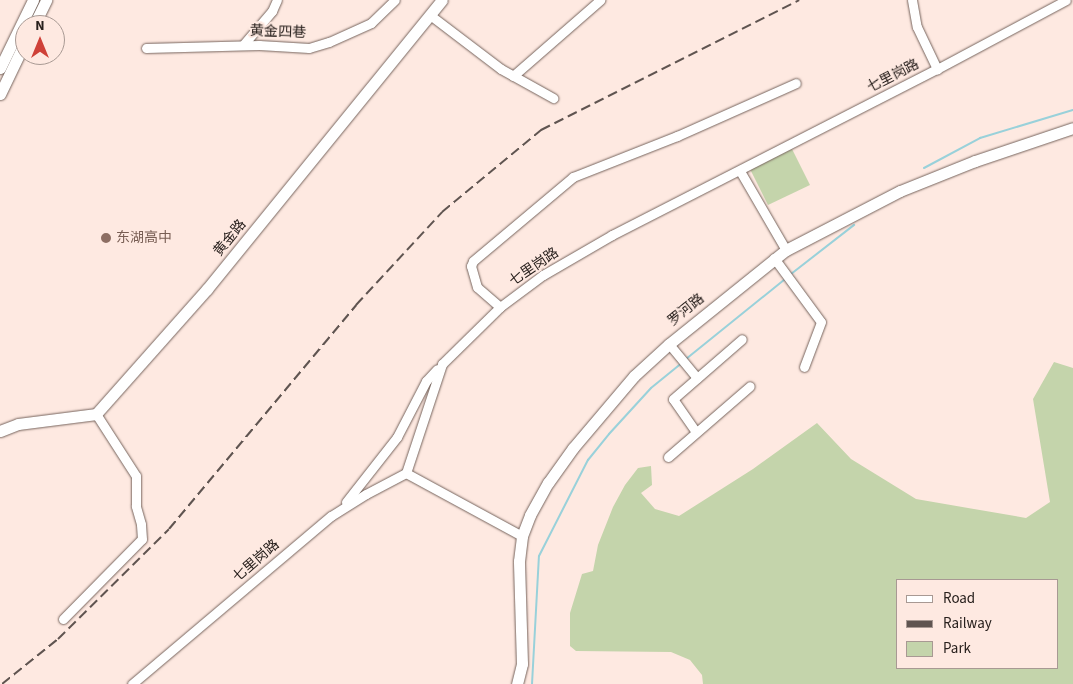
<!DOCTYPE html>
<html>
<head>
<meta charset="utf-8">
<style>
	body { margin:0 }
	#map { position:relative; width:1073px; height:684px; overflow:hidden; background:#fee9e1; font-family:"Source Sans 3","Noto Sans SC",sans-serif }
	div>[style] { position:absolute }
	.green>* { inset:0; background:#c4d4ab }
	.stream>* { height:2px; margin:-1px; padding:0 1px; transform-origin:1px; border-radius:1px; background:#99d1da }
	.roads { filter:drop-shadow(0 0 1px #76645d) drop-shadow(0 0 1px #76645d) }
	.minor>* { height:9px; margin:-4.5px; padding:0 4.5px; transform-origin:4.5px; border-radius:4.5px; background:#fff }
	.major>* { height:11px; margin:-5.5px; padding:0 5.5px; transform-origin:5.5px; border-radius:5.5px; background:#fff }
	.rail>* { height:2px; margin-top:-1px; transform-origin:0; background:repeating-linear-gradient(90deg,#5f5450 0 10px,transparent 0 15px) }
	.dots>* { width:14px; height:14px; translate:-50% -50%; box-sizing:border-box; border:2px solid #fee9e1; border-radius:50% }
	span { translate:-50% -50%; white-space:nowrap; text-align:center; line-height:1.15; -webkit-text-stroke:4px #fee9e1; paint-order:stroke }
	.street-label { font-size:14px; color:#28201d }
	.education-label { font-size:14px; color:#785e54 }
	.left { translate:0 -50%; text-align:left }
	.legend { position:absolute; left:896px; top:579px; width:162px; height:90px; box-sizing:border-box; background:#fee9e1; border:1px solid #a89993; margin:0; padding:6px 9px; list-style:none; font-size:15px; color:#28201d }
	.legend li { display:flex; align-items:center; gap:10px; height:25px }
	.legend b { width:25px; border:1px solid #a89993 }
	.north { position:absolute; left:15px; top:15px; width:50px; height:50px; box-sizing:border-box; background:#fee9e1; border:1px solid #a89993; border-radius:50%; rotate:0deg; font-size:14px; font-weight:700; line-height:20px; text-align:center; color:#28201d }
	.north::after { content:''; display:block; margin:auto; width:18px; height:22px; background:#cf4138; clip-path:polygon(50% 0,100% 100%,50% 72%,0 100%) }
</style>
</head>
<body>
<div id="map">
	<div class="green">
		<i style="clip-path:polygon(792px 149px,810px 185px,768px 205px,750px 169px)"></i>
		<i style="clip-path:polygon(evenodd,1054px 362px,1073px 368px,1073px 684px,703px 684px,702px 675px,690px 660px,671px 652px,576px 651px,570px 646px,570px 613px,582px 574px,593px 571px,598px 545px,613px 507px,625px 485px,638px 468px,651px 466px,652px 485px,641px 493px,655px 509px,679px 516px,753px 469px,817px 423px,851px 459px,916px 499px,1026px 518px,1050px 502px,1033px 399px,1054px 362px,897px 580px,1057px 580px,1057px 668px,897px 668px,897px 580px)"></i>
	</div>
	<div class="stream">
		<i style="left:924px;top:168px;width:64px;rotate:-28.2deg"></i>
		<i style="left:980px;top:138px;width:97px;rotate:-16.8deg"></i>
		<i style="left:791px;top:274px;width:80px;rotate:-37.9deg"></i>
		<i style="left:686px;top:359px;width:127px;rotate:-38.9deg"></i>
		<i style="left:532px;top:684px;width:128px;rotate:-86.9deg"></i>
		<i style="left:539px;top:556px;width:108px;rotate:-63deg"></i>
		<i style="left:588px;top:460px;width:33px;rotate:-51deg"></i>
		<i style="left:609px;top:434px;width:62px;rotate:-47.6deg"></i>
		<i style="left:651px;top:388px;width:38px;rotate:-39deg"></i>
	</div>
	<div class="roads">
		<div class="minor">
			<i style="left:912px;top:0;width:27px;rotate:80deg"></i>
			<i style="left:917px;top:27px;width:47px;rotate:64.5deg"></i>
			<i style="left:430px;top:15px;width:89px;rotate:37.3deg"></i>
			<i style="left:501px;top:69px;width:60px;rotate:29.1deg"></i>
			<i style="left:243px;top:45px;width:45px;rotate:-49.5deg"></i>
			<i style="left:272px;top:11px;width:12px;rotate:-66deg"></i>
			<i style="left:146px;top:48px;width:113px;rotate:-1.5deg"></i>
			<i style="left:259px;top:45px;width:50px;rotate:3.4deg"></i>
			<i style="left:309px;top:48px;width:21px;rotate:-17deg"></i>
			<i style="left:329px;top:42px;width:46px;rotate:-24.3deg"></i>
			<i style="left:371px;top:23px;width:33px;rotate:-44deg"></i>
			<i style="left:513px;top:76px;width:116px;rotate:-41.1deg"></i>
			<i style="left:740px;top:171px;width:91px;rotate:59.8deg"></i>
			<i style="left:774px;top:258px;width:79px;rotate:53.7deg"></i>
			<i style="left:821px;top:322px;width:48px;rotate:110.7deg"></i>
			<i style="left:500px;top:307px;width:30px;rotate:-139deg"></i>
			<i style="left:477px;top:287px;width:22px;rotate:-106deg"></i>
			<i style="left:471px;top:266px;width:5px;rotate:-68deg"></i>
			<i style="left:473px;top:261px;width:131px;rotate:-40deg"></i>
			<i style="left:573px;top:177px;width:112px;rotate:-21.5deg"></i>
			<i style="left:677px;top:136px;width:130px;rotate:-24deg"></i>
			<i style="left:669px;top:344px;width:44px;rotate:50.5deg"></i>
			<i style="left:696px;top:432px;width:40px;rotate:-124.9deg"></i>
			<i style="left:673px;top:399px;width:91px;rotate:-41deg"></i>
			<i style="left:668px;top:457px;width:108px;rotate:-40.9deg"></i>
			<i style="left:406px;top:473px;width:132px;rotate:28.5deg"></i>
			<i style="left:346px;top:502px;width:83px;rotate:-51.9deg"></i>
			<i style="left:397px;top:437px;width:63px;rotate:-62.6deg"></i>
			<i style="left:426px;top:381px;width:16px;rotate:-47deg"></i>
			<i style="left:63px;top:619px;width:112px;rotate:-45.4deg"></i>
			<i style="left:142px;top:539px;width:15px;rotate:-94deg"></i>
			<i style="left:141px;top:524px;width:19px;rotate:-106deg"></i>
			<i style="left:136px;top:506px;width:30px;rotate:-90deg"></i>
			<i style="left:136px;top:476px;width:74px;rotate:-122.8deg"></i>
			<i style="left:132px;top:684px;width:260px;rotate:-40.2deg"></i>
			<i style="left:331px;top:516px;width:41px;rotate:-32.2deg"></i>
			<i style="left:366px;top:494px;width:45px;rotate:-27.7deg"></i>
			<i style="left:406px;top:473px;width:115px;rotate:-71.7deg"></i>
			<i style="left:442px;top:364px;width:81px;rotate:-44.5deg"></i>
			<i style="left:500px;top:307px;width:54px;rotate:-36.7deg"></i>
			<i style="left:543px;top:275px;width:80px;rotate:-30.1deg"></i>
			<i style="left:612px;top:235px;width:365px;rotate:-27.1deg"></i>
			<i style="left:937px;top:69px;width:146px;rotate:-28.1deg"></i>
		</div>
		<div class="major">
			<i style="left:34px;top:25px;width:28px;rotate:-64deg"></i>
			<i style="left:0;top:68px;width:76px;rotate:-64.1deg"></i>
			<i style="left:0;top:94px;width:58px;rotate:-64.3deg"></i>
			<i style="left:0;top:431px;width:19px;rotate:-21deg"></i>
			<i style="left:18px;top:424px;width:79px;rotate:-7.3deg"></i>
			<i style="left:96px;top:414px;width:167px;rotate:-48.4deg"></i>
			<i style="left:207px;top:289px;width:372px;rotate:-50.9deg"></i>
			<i style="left:517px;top:684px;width:21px;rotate:-76deg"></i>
			<i style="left:522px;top:664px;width:103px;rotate:-91.7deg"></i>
			<i style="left:519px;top:561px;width:25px;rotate:-83deg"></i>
			<i style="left:522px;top:536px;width:22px;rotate:-69deg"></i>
			<i style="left:530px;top:515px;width:37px;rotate:-61deg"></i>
			<i style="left:548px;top:483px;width:43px;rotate:-54.5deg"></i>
			<i style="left:573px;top:448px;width:94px;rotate:-49.7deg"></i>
			<i style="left:634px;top:376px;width:47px;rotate:-42.4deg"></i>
			<i style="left:669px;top:344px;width:150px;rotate:-38.8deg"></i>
			<i style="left:786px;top:250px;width:128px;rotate:-27.4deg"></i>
			<i style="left:900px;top:191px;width:81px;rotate:-21.8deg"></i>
			<i style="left:975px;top:161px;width:103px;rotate:-18.6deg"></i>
		</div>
	</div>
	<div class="rail">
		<i style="left:2px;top:684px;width:72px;rotate:-38.8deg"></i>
		<i style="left:58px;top:639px;width:156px;rotate:-44.7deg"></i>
		<i style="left:169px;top:529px;width:292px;rotate:-50.1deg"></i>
		<i style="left:356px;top:305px;width:127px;rotate:-47.2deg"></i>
		<i style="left:442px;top:212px;width:129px;rotate:-39.6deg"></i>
		<i style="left:541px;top:130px;width:289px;rotate:-26.7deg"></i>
	</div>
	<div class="dots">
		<i style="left:106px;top:238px;background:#8d6e63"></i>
	</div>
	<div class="street-label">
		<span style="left:278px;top:32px;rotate:2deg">黄金四巷</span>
		<span style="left:893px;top:76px;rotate:-27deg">七里岗路</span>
		<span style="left:230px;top:238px;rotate:-51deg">黄金路</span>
		<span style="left:534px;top:267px;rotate:-34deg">七里岗路</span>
		<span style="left:686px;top:310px;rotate:-39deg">罗河路</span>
		<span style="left:256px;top:561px;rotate:-41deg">七里岗路</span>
	</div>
	<div class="education-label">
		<span class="left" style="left:116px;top:238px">东湖高中</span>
	</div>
	<ul class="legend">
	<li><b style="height:6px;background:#fff"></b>Road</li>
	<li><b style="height:6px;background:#5f5450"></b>Railway</li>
	<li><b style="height:14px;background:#c4d4ab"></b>Park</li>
	</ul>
	<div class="north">N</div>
</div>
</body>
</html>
